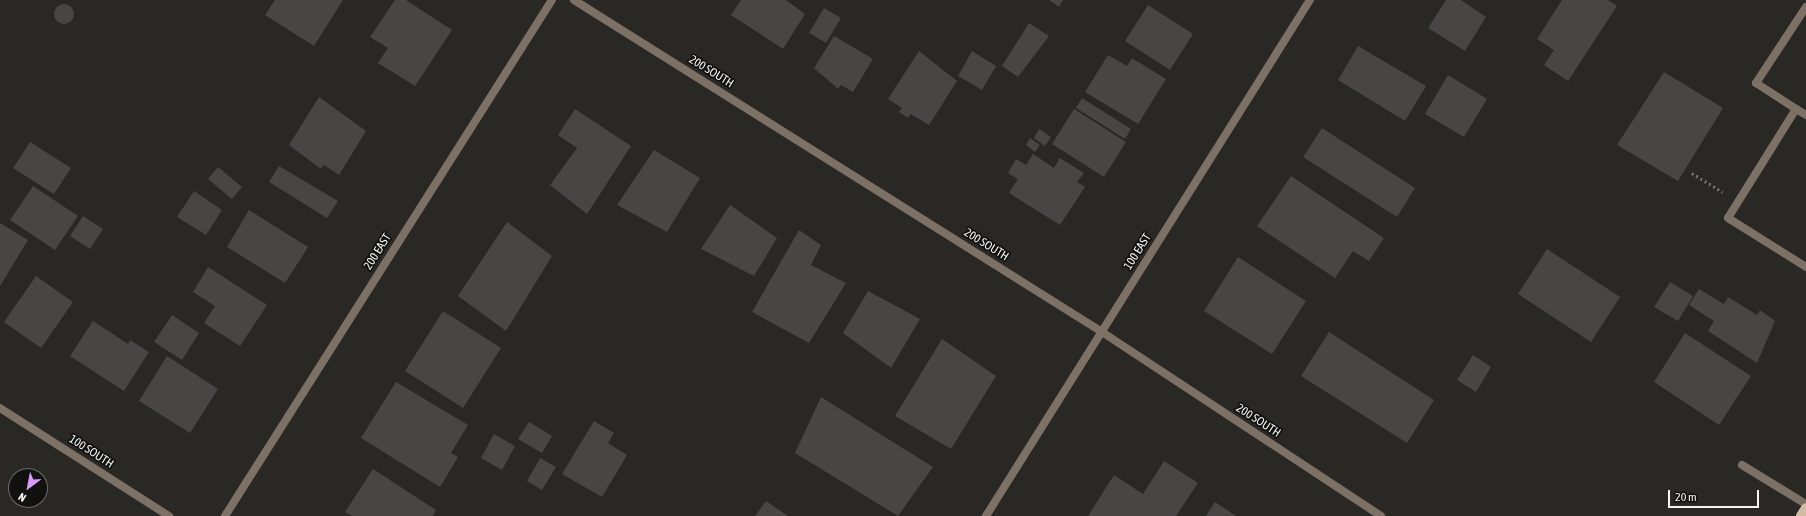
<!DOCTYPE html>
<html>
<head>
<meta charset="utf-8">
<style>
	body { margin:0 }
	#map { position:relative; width:1806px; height:516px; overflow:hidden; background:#292825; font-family:"Asap Condensed",sans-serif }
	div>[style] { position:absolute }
	.building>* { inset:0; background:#494544 }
	.round { border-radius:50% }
	.path>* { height:2.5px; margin-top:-1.25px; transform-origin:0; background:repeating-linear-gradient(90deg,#747471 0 2px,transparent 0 5px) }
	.lane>* { height:8px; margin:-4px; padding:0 4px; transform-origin:4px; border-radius:4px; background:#7d7166 }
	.street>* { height:8px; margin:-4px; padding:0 4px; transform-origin:4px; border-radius:4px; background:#7d7166 }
	.primary>* { height:10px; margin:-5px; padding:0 5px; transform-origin:5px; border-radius:5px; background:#d3baa3 }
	span { translate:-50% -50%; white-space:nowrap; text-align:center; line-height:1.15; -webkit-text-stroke:3.5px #111110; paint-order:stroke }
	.street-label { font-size:12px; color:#f5f5f3 }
	.north { position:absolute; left:8px; top:468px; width:40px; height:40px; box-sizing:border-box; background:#111110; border:1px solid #6c6c6b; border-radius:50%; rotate:212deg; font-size:11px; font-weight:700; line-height:16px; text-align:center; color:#f5f5f3 }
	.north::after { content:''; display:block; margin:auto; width:14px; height:18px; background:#d79bf9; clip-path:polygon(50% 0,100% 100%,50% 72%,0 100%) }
	.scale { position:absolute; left:1668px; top:490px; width:91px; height:18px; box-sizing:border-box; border:2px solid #f5f5f3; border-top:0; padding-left:5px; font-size:12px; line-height:14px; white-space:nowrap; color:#f5f5f3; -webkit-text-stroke:3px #111110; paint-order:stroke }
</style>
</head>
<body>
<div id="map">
	<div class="building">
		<i style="clip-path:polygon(275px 0,343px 0,314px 46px,265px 15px)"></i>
		<i style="clip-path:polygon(395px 0,406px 0,452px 30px,415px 86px,378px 63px,388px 48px,370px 37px)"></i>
		<i style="clip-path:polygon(741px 0,786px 0,805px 14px,783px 49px,731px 15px)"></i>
		<i style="clip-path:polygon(1049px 0,1063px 0,1059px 7px)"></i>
		<i style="clip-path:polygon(1446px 0,1461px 0,1486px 17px,1465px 51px,1428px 28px)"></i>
		<i style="clip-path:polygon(1562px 0,1608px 0,1617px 6px,1568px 81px,1544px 65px,1554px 50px,1537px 39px)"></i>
		<i class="round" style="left:54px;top:4px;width:20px;height:20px"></i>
		<i style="clip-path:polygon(1148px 5px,1193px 34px,1170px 70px,1125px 41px)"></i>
		<i style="clip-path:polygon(824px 8px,841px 18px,826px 43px,809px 33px)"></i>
		<i style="clip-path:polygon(1029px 23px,1049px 36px,1018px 77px,1002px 66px)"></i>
		<i style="clip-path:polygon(834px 36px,873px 59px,853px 92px,841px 85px,838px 89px,814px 68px)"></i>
		<i style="clip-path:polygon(1358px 46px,1426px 86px,1405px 121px,1338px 80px)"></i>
		<i style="clip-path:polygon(919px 51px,957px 81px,929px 125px,911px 114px,908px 118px,899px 112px,902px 108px,888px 99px)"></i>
		<i style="clip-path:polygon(972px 51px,996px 66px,982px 90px,958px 76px)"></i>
		<i style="clip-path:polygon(1108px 55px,1127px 66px,1132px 58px,1166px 79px,1138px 124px,1085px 92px)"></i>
		<i style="clip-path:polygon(1664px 72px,1723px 108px,1678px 181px,1617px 145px)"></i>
		<i style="clip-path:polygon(1448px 75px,1487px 99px,1464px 137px,1425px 114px)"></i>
		<i style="clip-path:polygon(319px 97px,366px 131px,339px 175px,324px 165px,321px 169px,289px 145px)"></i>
		<i style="clip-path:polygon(1082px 98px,1131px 129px,1125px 139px,1076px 108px)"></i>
		<i style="clip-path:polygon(575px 109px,631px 146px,587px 214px,550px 185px,577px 148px,558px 135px)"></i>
		<i style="clip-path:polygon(1074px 109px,1126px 142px,1104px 177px,1052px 144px)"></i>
		<i style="clip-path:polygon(1322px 128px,1415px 188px,1397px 217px,1303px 157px)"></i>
		<i style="clip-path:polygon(1039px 129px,1051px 137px,1045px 146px,1034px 138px)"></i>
		<i style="clip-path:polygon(1030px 138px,1040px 145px,1035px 152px,1026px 145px)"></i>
		<i style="clip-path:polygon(30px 142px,71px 168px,54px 194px,13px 168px)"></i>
		<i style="clip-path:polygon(654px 150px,700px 178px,667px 232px,617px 205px)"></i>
		<i style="clip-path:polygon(1033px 154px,1054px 168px,1060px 158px,1084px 173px,1077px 182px,1085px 187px,1060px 225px,1009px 193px,1018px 179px,1008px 173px,1016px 159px,1026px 165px)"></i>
		<i style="clip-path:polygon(279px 166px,338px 201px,327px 218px,269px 182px)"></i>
		<i style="clip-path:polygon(218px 167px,242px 187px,232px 199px,208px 179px)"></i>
		<i style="clip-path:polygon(1291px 176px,1384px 238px,1369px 261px,1353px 251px,1335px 278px,1257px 226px)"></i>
		<i style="clip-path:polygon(33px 186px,78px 216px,55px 250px,10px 220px)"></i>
		<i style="clip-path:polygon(194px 191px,222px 210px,206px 235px,177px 217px)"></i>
		<i style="clip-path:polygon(730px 205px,777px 238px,754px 276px,701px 249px)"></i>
		<i style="clip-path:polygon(249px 210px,308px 247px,285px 283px,227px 247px)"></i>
		<i style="clip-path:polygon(83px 216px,103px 229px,90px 249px,70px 236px)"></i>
		<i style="clip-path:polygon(507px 222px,552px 256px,506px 331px,458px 296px)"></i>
		<i style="clip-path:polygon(0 223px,28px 240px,0 286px)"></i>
		<i style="clip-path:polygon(799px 230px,821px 245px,811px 265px,846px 283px,809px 343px,752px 312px)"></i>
		<i style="clip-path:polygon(1547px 249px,1620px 297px,1591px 342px,1518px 294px)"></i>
		<i style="clip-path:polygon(1238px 257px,1306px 301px,1272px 354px,1204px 311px)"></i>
		<i style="clip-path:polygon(208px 267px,267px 305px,240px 346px,204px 323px,215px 306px,193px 292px)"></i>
		<i style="clip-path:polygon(36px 276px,73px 302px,41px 348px,4px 322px)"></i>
		<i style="clip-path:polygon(1670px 282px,1693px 296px,1678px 321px,1654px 307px)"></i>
		<i style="clip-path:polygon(1699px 289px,1724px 304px,1728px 297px,1757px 315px,1760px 310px,1775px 321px,1757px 363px,1708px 331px,1714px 321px,1689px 305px)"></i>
		<i style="clip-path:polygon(868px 291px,920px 319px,891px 368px,843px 333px)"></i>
		<i style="clip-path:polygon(443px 311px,501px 348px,463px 408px,405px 371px)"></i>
		<i style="clip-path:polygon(172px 315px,199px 333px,182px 360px,154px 342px)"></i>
		<i style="clip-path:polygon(93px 321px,128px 344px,130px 340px,149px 352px,124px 391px,70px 356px)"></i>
		<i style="clip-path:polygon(1329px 332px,1434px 400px,1407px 443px,1301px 376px)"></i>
		<i style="clip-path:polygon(1685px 333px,1751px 376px,1719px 425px,1654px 382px)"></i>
		<i style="clip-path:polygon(942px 339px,996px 376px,951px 449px,895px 416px)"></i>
		<i style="clip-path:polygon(1473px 355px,1491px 367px,1476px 392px,1457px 380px)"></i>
		<i style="clip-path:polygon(167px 356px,218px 389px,190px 433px,139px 401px)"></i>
		<i style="clip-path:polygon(396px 382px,468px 425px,451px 453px,458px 457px,440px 487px,361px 438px)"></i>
		<i style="clip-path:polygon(821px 397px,933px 467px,898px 516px,795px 453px)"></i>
		<i style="clip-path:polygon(594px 421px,614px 433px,608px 443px,627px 455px,602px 497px,562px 474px)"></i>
		<i style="clip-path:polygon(529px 422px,552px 436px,542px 453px,518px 439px)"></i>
		<i style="clip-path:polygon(494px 434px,515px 446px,502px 470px,481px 458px)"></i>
		<i style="clip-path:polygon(540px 458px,556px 467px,542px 490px,527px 481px)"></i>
		<i style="clip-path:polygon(1164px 461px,1198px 483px,1176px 516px,1088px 516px,1114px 475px,1143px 494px)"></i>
		<i style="clip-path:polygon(373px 469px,436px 510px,433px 516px,352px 516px,345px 512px)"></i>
		<i style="clip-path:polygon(766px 501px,788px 516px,755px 516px)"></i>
		<i style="clip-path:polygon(1215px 502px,1236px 516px,1206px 516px)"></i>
	</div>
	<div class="path">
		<i style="left:1692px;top:173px;width:36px;rotate:32deg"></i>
	</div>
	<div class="lane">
		<i style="left:1806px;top:7px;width:91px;rotate:123.3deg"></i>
		<i style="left:1756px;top:83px;width:48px;rotate:33deg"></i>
		<i style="left:1796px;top:109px;width:128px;rotate:122deg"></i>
		<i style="left:1728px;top:218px;width:92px;rotate:32.1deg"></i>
		<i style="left:1796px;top:109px;width:12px;rotate:31deg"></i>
		<i style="left:1742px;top:465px;width:75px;rotate:31.4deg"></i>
	</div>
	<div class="street">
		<i style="left:574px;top:0;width:624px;rotate:32.16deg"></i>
		<i style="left:1102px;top:332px;width:334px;rotate:33.4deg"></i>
		<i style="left:0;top:408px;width:201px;rotate:32.6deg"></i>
		<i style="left:225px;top:516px;width:611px;rotate:-57.64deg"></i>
		<i style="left:986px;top:516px;width:609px;rotate:-57.88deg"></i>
	</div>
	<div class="primary">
		<i style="left:1801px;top:516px;width:9px;rotate:-58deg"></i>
	</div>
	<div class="street-label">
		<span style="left:711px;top:72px;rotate:32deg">200 SOUTH</span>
		<span style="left:986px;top:245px;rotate:32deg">200 SOUTH</span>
		<span style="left:378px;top:252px;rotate:-58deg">200 EAST</span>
		<span style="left:1138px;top:252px;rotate:-58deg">100 EAST</span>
		<span style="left:1258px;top:421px;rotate:33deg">200 SOUTH</span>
		<span style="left:91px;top:452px;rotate:33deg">100 SOUTH</span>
	</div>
	<div class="north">N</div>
	<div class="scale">20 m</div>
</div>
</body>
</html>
